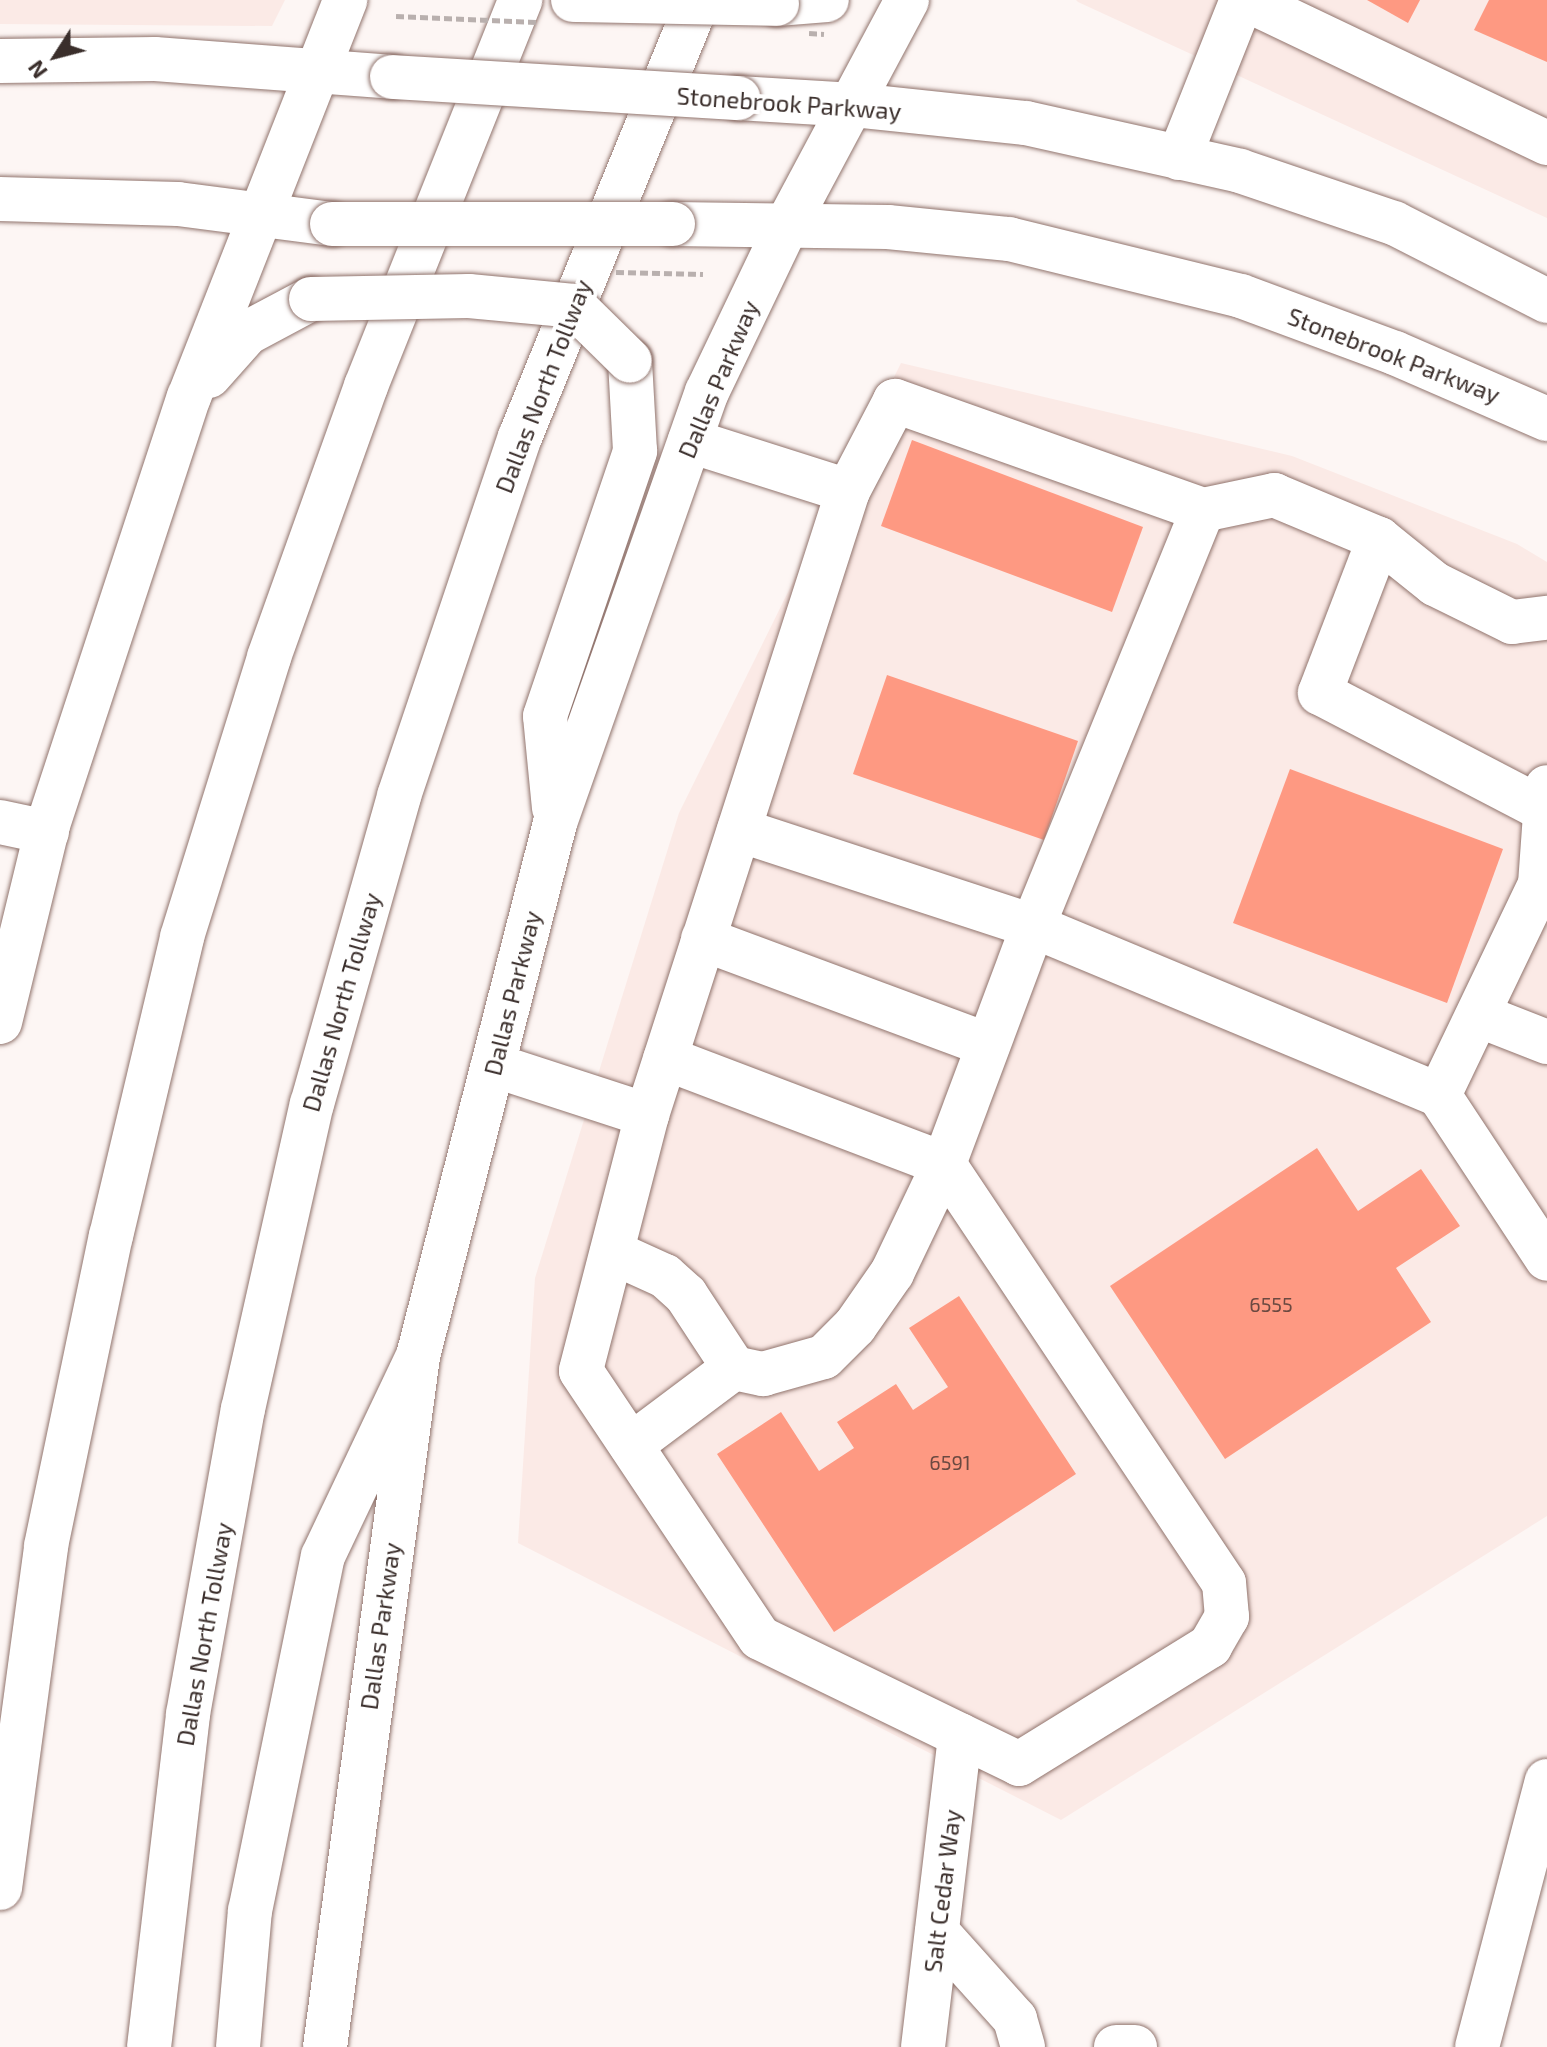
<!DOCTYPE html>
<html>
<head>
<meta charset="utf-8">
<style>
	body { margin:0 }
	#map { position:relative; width:1547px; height:2047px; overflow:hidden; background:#fdf6f4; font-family:"Exo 2",sans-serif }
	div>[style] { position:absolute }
	.built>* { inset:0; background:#fbeae6 }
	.building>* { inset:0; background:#fe9982 }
	.roads { filter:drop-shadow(0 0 2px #91746d) drop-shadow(0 0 2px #91746d) }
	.minor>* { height:44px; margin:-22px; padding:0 22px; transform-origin:22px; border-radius:22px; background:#fff }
	.major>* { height:44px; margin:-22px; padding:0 22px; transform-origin:22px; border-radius:22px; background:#fff }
	.highway>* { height:44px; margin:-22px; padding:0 22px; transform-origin:22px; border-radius:22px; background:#fff }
	.path-bridge>* { height:5px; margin-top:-2.5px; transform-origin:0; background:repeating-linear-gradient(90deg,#b9b0ae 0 8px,transparent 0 12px) }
	.bridges { filter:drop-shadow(0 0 2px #91746d) drop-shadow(0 0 2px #91746d) }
	.major-bridge>* { height:44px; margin:-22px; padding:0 22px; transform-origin:22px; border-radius:22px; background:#fff }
	span { translate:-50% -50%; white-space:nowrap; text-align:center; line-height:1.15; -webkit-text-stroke:8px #fff; paint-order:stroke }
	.number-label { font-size:20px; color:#6b4941 }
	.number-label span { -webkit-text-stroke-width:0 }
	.street-label { font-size:24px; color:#3a2e2b }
	.north { position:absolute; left:16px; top:16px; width:80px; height:80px; -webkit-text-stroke:6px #fff; paint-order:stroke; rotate:234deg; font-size:22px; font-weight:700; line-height:32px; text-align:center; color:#3a2e2b }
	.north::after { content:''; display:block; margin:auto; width:28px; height:36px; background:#3a2e2b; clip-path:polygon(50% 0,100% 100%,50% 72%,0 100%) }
</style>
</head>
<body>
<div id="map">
	<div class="built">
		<i style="clip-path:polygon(0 0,285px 0,272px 26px,0 24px)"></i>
		<i style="clip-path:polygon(1076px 0,1547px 0,1547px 218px,1078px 2px)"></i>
		<i style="clip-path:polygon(901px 363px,1292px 456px,1517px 544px,1547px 562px,1547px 1516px,1061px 1820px,518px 1543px,535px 1278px,679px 813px)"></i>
	</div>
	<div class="building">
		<i style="clip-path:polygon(1367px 0,1420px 0,1408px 23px)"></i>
		<i style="clip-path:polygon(1489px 0,1547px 0,1547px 62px,1474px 30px)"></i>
		<i style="clip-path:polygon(912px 440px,1143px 527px,1112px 612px,881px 526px)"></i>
		<i style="clip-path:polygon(887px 675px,1078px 741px,1044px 840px,853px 774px)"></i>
		<i style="clip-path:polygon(1290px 769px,1503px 849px,1447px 1003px,1233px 923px)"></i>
		<i style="clip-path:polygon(1317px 1148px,1358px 1211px,1421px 1169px,1460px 1226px,1396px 1268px,1431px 1322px,1225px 1459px,1110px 1286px)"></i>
		<i style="clip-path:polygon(959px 1296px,1076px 1474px,834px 1632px,717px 1454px,781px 1412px,819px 1471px,854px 1448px,837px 1422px,896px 1384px,913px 1410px,948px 1387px,909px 1328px)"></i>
	</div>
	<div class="roads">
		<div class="minor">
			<i style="left:1247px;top:0;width:332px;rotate:25.5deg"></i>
			<i style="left:1179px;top:158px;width:170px;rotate:-68.3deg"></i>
			<i style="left:1203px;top:510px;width:73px;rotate:-11.9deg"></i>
			<i style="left:1274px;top:495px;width:114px;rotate:22.7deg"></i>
			<i style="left:1379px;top:539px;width:72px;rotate:38.8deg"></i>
			<i style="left:1435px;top:584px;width:86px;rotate:26.3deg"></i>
			<i style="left:1512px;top:622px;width:35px;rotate:-7deg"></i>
			<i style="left:1379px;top:539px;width:165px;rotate:111deg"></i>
			<i style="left:1320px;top:693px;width:254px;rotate:27.5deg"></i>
			<i style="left:0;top:822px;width:48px;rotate:12deg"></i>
			<i style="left:739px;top:830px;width:309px;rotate:18.1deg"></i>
			<i style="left:1033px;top:926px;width:440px;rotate:22.6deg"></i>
			<i style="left:1439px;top:1095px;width:196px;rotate:56.6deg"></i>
			<i style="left:703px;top:939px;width:304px;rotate:20.4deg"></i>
			<i style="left:1478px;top:1015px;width:74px;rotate:21.4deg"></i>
			<i style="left:493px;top:1065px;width:162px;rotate:18deg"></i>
			<i style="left:647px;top:1115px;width:656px;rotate:-72.15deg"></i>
			<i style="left:848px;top:491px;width:166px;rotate:-162.4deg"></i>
			<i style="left:1439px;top:1095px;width:234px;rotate:-64.4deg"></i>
			<i style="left:1540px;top:884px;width:97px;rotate:-85.9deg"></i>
			<i style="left:647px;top:1115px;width:264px;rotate:104.5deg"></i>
			<i style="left:581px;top:1371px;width:321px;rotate:56.2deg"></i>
			<i style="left:760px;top:1638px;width:288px;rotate:25.9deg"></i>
			<i style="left:1019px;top:1764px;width:225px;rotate:-31.7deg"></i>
			<i style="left:1210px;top:1646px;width:34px;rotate:-60deg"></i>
			<i style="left:1227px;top:1617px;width:34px;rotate:-95deg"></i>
			<i style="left:1224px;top:1583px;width:504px;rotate:-123.75deg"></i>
			<i style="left:944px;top:1164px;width:254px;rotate:-69.5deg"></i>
			<i style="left:1033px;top:926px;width:449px;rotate:-67.8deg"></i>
			<i style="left:1203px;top:510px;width:327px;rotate:-160.5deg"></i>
			<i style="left:895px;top:401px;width:102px;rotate:117.6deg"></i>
			<i style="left:612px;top:1252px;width:58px;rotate:24.4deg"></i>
			<i style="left:665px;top:1276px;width:28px;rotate:42deg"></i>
			<i style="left:686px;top:1295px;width:87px;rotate:56.7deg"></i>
			<i style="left:631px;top:1445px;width:129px;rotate:-36.8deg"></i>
			<i style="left:734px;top:1368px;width:30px;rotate:12deg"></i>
			<i style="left:763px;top:1374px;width:63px;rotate:-15.6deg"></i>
			<i style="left:824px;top:1357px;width:44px;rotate:-45deg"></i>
			<i style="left:855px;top:1326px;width:65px;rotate:-55.1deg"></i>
			<i style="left:892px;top:1273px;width:121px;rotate:-64.5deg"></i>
			<i style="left:944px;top:1164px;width:298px;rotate:-159.2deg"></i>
			<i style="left:937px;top:1932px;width:117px;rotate:48.1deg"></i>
			<i style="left:1015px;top:2019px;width:29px;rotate:74deg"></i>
			<i style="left:923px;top:2047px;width:314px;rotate:-83.2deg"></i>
			<i style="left:1116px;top:2047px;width:19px"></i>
			<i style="left:1477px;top:2047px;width:275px;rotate:-75.3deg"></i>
		</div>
		<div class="major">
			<i style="left:777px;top:4px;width:50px;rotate:-4.6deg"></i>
			<i style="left:0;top:61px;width:155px;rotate:-0.7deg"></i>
			<i style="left:155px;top:59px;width:238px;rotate:4.3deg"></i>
			<i style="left:738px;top:98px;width:116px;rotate:3.5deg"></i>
			<i style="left:854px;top:105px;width:173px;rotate:6deg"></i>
			<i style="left:1026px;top:123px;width:219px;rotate:12.6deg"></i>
			<i style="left:1240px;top:171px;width:163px;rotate:18.7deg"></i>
			<i style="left:1394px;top:223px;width:172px;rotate:27deg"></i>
			<i style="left:0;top:199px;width:178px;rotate:1.6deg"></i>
			<i style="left:178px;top:204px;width:155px;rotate:7.4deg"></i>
			<i style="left:673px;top:224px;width:215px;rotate:0.8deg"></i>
			<i style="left:888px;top:227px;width:122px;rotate:5.7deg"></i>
			<i style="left:1009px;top:239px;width:239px;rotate:13.8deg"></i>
			<i style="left:1241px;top:296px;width:164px;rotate:20.3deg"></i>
			<i style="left:1395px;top:353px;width:166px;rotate:23.5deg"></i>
			<i style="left:209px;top:376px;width:57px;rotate:-48.5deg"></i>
			<i style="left:247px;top:333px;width:72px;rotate:-28deg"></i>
			<i style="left:554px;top:808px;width:92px;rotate:-95.6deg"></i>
			<i style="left:545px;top:716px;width:280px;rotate:-71.2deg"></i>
			<i style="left:635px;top:451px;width:90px;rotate:-93.2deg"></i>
			<i style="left:0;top:1022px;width:203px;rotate:-76.3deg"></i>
			<i style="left:48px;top:825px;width:451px;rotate:-71.8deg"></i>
			<i style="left:189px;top:397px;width:427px;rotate:-68.5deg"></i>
			<i style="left:325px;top:2047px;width:697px;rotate:-82.33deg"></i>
			<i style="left:418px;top:1356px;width:550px;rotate:-75.58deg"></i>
			<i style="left:555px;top:823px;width:457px;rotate:-70.6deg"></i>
			<i style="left:707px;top:392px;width:185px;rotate:-64.4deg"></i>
			<i style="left:787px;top:225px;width:255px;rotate:-61.9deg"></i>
		</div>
		<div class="highway">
			<i style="left:0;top:1888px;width:345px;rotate:-82.3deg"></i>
			<i style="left:46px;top:1546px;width:317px;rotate:-78.2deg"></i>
			<i style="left:111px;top:1236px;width:307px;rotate:-76.6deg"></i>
			<i style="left:182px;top:937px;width:293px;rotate:-72.7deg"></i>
			<i style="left:269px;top:657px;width:288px;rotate:-70.3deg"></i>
			<i style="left:366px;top:386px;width:416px;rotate:-68.2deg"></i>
			<i style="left:149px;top:2047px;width:335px;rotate:-83.3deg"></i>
			<i style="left:188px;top:1714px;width:310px;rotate:-79.8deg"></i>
			<i style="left:243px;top:1409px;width:313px;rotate:-77.3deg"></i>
			<i style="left:312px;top:1104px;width:320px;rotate:-74.2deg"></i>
			<i style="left:399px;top:796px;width:379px;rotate:-71.4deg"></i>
			<i style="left:520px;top:437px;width:472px;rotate:-67.8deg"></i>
			<i style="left:238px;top:2047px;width:137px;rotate:-85deg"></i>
			<i style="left:250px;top:1911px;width:362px;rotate:-78.4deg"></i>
			<i style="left:323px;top:1556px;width:221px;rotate:-64.6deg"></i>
		</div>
	</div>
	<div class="path-bridge">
		<i style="left:396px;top:16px;width:140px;rotate:2.5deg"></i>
		<i style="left:809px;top:33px;width:15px;rotate:4deg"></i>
		<i style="left:616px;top:272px;width:87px;rotate:1.3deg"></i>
	</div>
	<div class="bridges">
		<div class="major-bridge">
			<i style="left:573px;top:0;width:204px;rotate:1.1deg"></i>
			<i style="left:392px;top:77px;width:347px;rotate:3.5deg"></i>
			<i style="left:332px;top:224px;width:341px"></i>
			<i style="left:311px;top:299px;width:158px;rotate:-1.1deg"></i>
			<i style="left:469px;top:296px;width:105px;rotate:5.4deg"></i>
			<i style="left:574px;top:306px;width:78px;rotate:44.5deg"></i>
		</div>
	</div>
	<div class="number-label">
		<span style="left:1271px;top:1304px">6555</span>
		<span style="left:950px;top:1462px">6591</span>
	</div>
	<div class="street-label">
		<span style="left:789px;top:103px;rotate:4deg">Stonebrook Parkway</span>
		<span style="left:1394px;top:355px;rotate:21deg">Stonebrook Parkway</span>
		<span style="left:718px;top:379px;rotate:-67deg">Dallas Parkway</span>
		<span style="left:543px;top:386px;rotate:-69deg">Dallas North Tollway</span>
		<span style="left:512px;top:993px;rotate:-76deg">Dallas Parkway</span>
		<span style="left:341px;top:1002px;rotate:-74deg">Dallas North Tollway</span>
		<span style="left:380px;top:1626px;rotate:-82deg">Dallas Parkway</span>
		<span style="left:204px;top:1634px;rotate:-80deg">Dallas North Tollway</span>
		<span style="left:942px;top:1891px;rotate:-83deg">Salt Cedar Way</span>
	</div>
	<div class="north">N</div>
</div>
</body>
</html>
